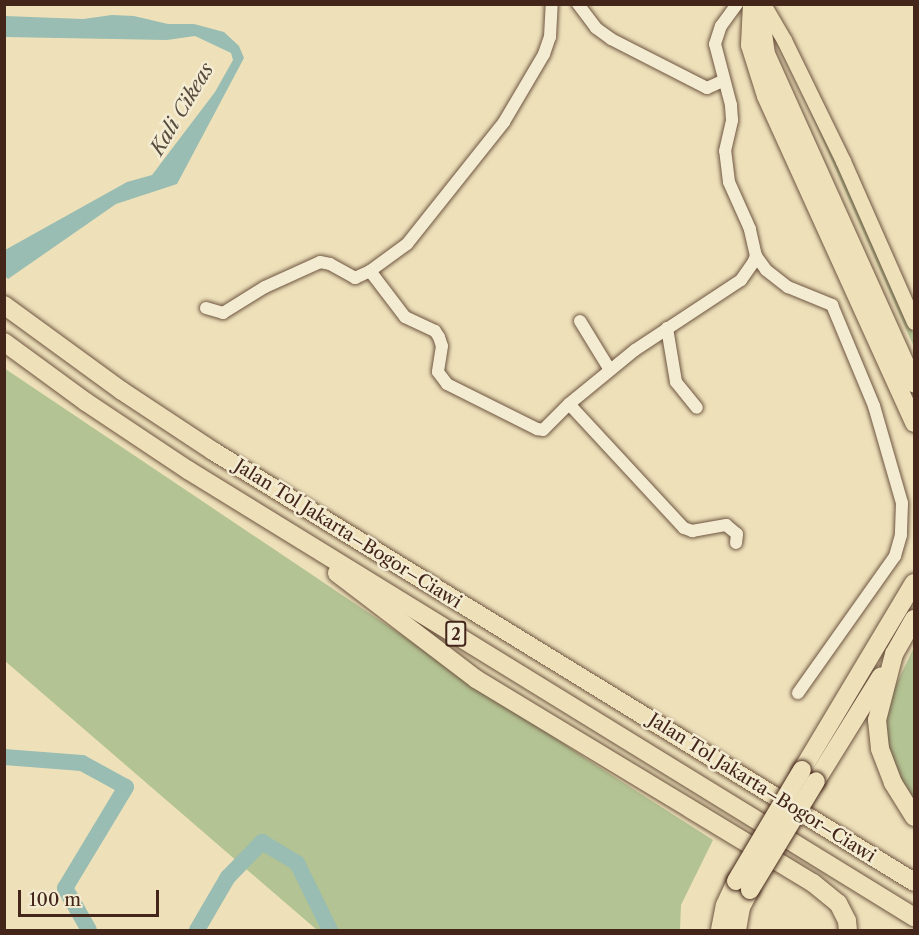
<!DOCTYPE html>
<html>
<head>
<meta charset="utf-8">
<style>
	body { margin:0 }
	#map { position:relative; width:919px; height:935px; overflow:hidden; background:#eee1ba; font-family:"Libre Caslon Text",serif }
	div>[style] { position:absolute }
	.green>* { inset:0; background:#b4c393 }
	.water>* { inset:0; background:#99bdb2 }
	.river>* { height:16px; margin:-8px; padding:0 8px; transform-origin:8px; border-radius:8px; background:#99bdb2 }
	.roads { filter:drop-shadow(0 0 2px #6e5541) drop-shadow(0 0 2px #6e5541) }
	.minor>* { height:12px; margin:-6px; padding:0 6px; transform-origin:6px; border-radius:6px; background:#f4ecd2 }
	.major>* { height:15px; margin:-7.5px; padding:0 7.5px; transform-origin:7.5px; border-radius:7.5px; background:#eee1ba }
	.highway>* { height:18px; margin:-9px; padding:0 9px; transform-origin:9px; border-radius:9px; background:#eee1ba }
	.bridges { filter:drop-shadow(0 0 2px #432619) drop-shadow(0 0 2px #432619) }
	.highway-bridge>* { height:18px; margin:-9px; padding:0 9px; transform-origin:9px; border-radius:9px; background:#eee1ba }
	span { translate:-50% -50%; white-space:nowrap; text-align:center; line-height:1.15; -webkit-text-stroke:5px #f4ecd2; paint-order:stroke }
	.shield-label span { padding:2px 4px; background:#f4ecd2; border:2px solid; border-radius:4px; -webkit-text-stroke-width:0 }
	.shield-label { font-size:16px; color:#432619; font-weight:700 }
	.street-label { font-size:18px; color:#432619 }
	.water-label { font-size:20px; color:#584c3f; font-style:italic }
	.frame { position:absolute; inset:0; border:6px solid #432619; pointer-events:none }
	.scale { position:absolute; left:18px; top:890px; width:141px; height:27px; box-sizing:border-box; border:3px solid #432619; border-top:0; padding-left:8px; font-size:18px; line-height:21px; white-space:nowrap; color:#432619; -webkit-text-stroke:4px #f4ecd2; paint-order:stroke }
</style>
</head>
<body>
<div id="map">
	<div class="green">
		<i style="clip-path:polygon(785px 54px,905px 312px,914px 336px,914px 347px)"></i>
		<i style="clip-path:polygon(4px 368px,588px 760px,713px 840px,681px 905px,680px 930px,317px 930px,5px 661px)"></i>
		<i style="clip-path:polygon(914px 647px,914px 808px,887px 760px,887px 704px)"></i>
	</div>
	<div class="water">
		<i style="clip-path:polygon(112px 15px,134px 16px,168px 24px,194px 24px,224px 32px,239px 46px,244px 58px,177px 184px,116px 204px,8px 279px,5px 276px,5px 250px,127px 182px,152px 175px,215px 92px,233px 60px,231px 53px,195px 36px,167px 40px,5px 37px,5px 16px,83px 19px)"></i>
	</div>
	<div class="river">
		<i style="left:4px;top:757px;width:78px;rotate:4.4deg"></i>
		<i style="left:82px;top:763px;width:50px;rotate:28.6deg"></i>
		<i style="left:126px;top:787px;width:118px;rotate:121.1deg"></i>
		<i style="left:65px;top:888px;width:48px;rotate:60.3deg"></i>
		<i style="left:197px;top:930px;width:61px;rotate:-59.7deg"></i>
		<i style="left:228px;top:877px;width:49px;rotate:-45.8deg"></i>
		<i style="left:262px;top:842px;width:41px;rotate:31deg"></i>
		<i style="left:297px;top:863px;width:75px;rotate:63.8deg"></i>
	</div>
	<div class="roads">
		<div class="minor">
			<i style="left:578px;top:4px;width:30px;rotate:53deg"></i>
			<i style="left:596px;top:28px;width:19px;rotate:36deg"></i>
			<i style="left:611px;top:39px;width:108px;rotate:27deg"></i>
			<i style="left:707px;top:88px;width:17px;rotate:-24deg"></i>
			<i style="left:756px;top:256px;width:17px;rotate:54deg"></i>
			<i style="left:766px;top:270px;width:28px;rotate:38deg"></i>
			<i style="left:788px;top:287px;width:48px;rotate:22.2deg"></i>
			<i style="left:832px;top:305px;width:109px;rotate:67.4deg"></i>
			<i style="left:874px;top:406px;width:101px;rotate:73.9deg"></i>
			<i style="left:902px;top:503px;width:32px;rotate:92deg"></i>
			<i style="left:901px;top:535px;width:22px;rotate:106deg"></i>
			<i style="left:895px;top:556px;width:168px;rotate:125.3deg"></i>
			<i style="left:370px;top:271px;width:46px;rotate:-36.1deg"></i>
			<i style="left:407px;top:244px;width:156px;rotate:-51.5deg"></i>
			<i style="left:504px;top:122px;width:79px;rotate:-59.5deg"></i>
			<i style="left:544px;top:54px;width:18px;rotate:-71deg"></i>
			<i style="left:550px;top:37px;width:33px;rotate:-87deg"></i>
			<i style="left:206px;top:308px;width:18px;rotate:16deg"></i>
			<i style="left:223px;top:313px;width:49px;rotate:-31.8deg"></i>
			<i style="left:265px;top:287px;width:60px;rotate:-24.4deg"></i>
			<i style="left:320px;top:262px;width:10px;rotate:11deg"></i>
			<i style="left:330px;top:264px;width:29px;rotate:29deg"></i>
			<i style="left:355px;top:278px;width:17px;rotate:-25deg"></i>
			<i style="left:370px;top:271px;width:58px;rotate:52.7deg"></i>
			<i style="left:405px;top:317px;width:33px;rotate:25deg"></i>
			<i style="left:435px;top:331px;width:7px;rotate:56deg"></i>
			<i style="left:439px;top:337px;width:9px;rotate:72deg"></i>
			<i style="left:442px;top:346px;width:26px;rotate:99deg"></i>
			<i style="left:438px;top:372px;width:15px;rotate:53deg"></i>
			<i style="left:447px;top:384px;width:101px;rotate:26.6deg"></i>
			<i style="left:537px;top:429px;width:6px;rotate:9deg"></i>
			<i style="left:543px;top:430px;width:37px;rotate:-45deg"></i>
			<i style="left:569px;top:404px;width:85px;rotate:-39.3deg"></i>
			<i style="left:635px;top:350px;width:127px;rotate:-33.4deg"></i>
			<i style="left:741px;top:280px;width:21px;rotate:-55deg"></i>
			<i style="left:753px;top:263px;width:8px;rotate:-67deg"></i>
			<i style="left:756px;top:256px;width:28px;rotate:-103deg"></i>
			<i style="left:750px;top:229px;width:51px;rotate:-114.1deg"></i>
			<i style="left:729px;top:182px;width:31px;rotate:-97deg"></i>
			<i style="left:725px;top:151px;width:32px;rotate:-77deg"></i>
			<i style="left:732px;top:120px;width:15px;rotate:-94deg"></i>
			<i style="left:731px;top:105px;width:63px;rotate:-104.7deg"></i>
			<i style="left:715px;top:44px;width:19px;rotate:-72deg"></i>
			<i style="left:721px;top:26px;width:27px;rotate:-54deg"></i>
			<i style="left:580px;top:321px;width:57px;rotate:58.5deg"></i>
			<i style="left:667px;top:328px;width:55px;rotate:80.5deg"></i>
			<i style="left:676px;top:382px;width:33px;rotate:51deg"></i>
			<i style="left:569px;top:404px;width:169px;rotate:47.2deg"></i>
			<i style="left:684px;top:528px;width:9px;rotate:21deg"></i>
			<i style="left:692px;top:531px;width:35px;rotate:-10deg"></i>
			<i style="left:726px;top:525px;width:14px;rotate:39deg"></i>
			<i style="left:737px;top:534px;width:9px;rotate:96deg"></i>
		</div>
		<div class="major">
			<i style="left:763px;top:4px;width:42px;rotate:59.7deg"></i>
			<i style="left:784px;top:40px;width:135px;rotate:64deg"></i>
			<i style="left:843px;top:161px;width:176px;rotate:66.2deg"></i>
		</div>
		<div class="highway">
			<i style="left:752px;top:4px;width:41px;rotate:92.8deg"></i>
			<i style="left:750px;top:45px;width:53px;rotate:72.6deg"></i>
			<i style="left:766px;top:96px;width:359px;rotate:65.6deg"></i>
			<i style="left:764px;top:10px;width:16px;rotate:97deg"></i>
			<i style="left:762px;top:26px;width:28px;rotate:82deg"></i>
			<i style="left:766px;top:54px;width:361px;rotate:65.8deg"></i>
			<i style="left:4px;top:305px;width:146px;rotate:36.1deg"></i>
			<i style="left:122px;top:391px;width:109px;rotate:33.4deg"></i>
			<i style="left:213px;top:451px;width:823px;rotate:31.58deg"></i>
			<i style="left:4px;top:342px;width:102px;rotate:36.2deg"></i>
			<i style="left:86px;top:402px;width:123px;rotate:33.7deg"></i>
			<i style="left:188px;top:470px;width:853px;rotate:31.62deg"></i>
			<i style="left:337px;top:573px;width:175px;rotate:37.3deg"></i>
			<i style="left:476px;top:679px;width:394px;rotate:31.2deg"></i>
			<i style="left:813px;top:883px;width:32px;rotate:39deg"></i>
			<i style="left:838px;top:903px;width:20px;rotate:63deg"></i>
			<i style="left:847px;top:921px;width:9px;rotate:84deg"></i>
			<i style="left:914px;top:619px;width:40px;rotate:119.7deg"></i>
			<i style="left:894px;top:654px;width:68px;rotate:104.4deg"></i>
			<i style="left:877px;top:720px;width:29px;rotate:84deg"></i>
			<i style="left:880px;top:749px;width:36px;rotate:69deg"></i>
			<i style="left:893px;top:783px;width:40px;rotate:58deg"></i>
			<i style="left:802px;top:770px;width:218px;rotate:-59.1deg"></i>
			<i style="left:816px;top:781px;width:123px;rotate:-58.2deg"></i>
			<i style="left:720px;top:930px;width:25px;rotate:-79deg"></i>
			<i style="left:725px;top:905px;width:26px;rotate:-65deg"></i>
			<i style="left:737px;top:930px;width:23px;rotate:-80deg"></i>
			<i style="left:741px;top:907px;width:19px;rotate:-62deg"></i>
		</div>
	</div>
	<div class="bridges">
		<div class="highway-bridge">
			<i style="left:736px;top:881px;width:129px;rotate:-59.3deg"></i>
			<i style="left:750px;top:890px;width:127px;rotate:-58.8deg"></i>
		</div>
	</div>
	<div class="shield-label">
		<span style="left:456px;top:634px">2</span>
	</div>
	<div class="street-label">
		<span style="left:348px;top:534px;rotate:32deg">Jalan Tol Jakarta–Bogor–Ciawi</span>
		<span style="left:762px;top:788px;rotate:32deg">Jalan Tol Jakarta–Bogor–Ciawi</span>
	</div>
	<div class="water-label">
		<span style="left:182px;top:109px;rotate:-59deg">Kali Cikeas</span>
	</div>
	<div class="frame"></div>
	<div class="scale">100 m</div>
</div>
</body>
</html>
